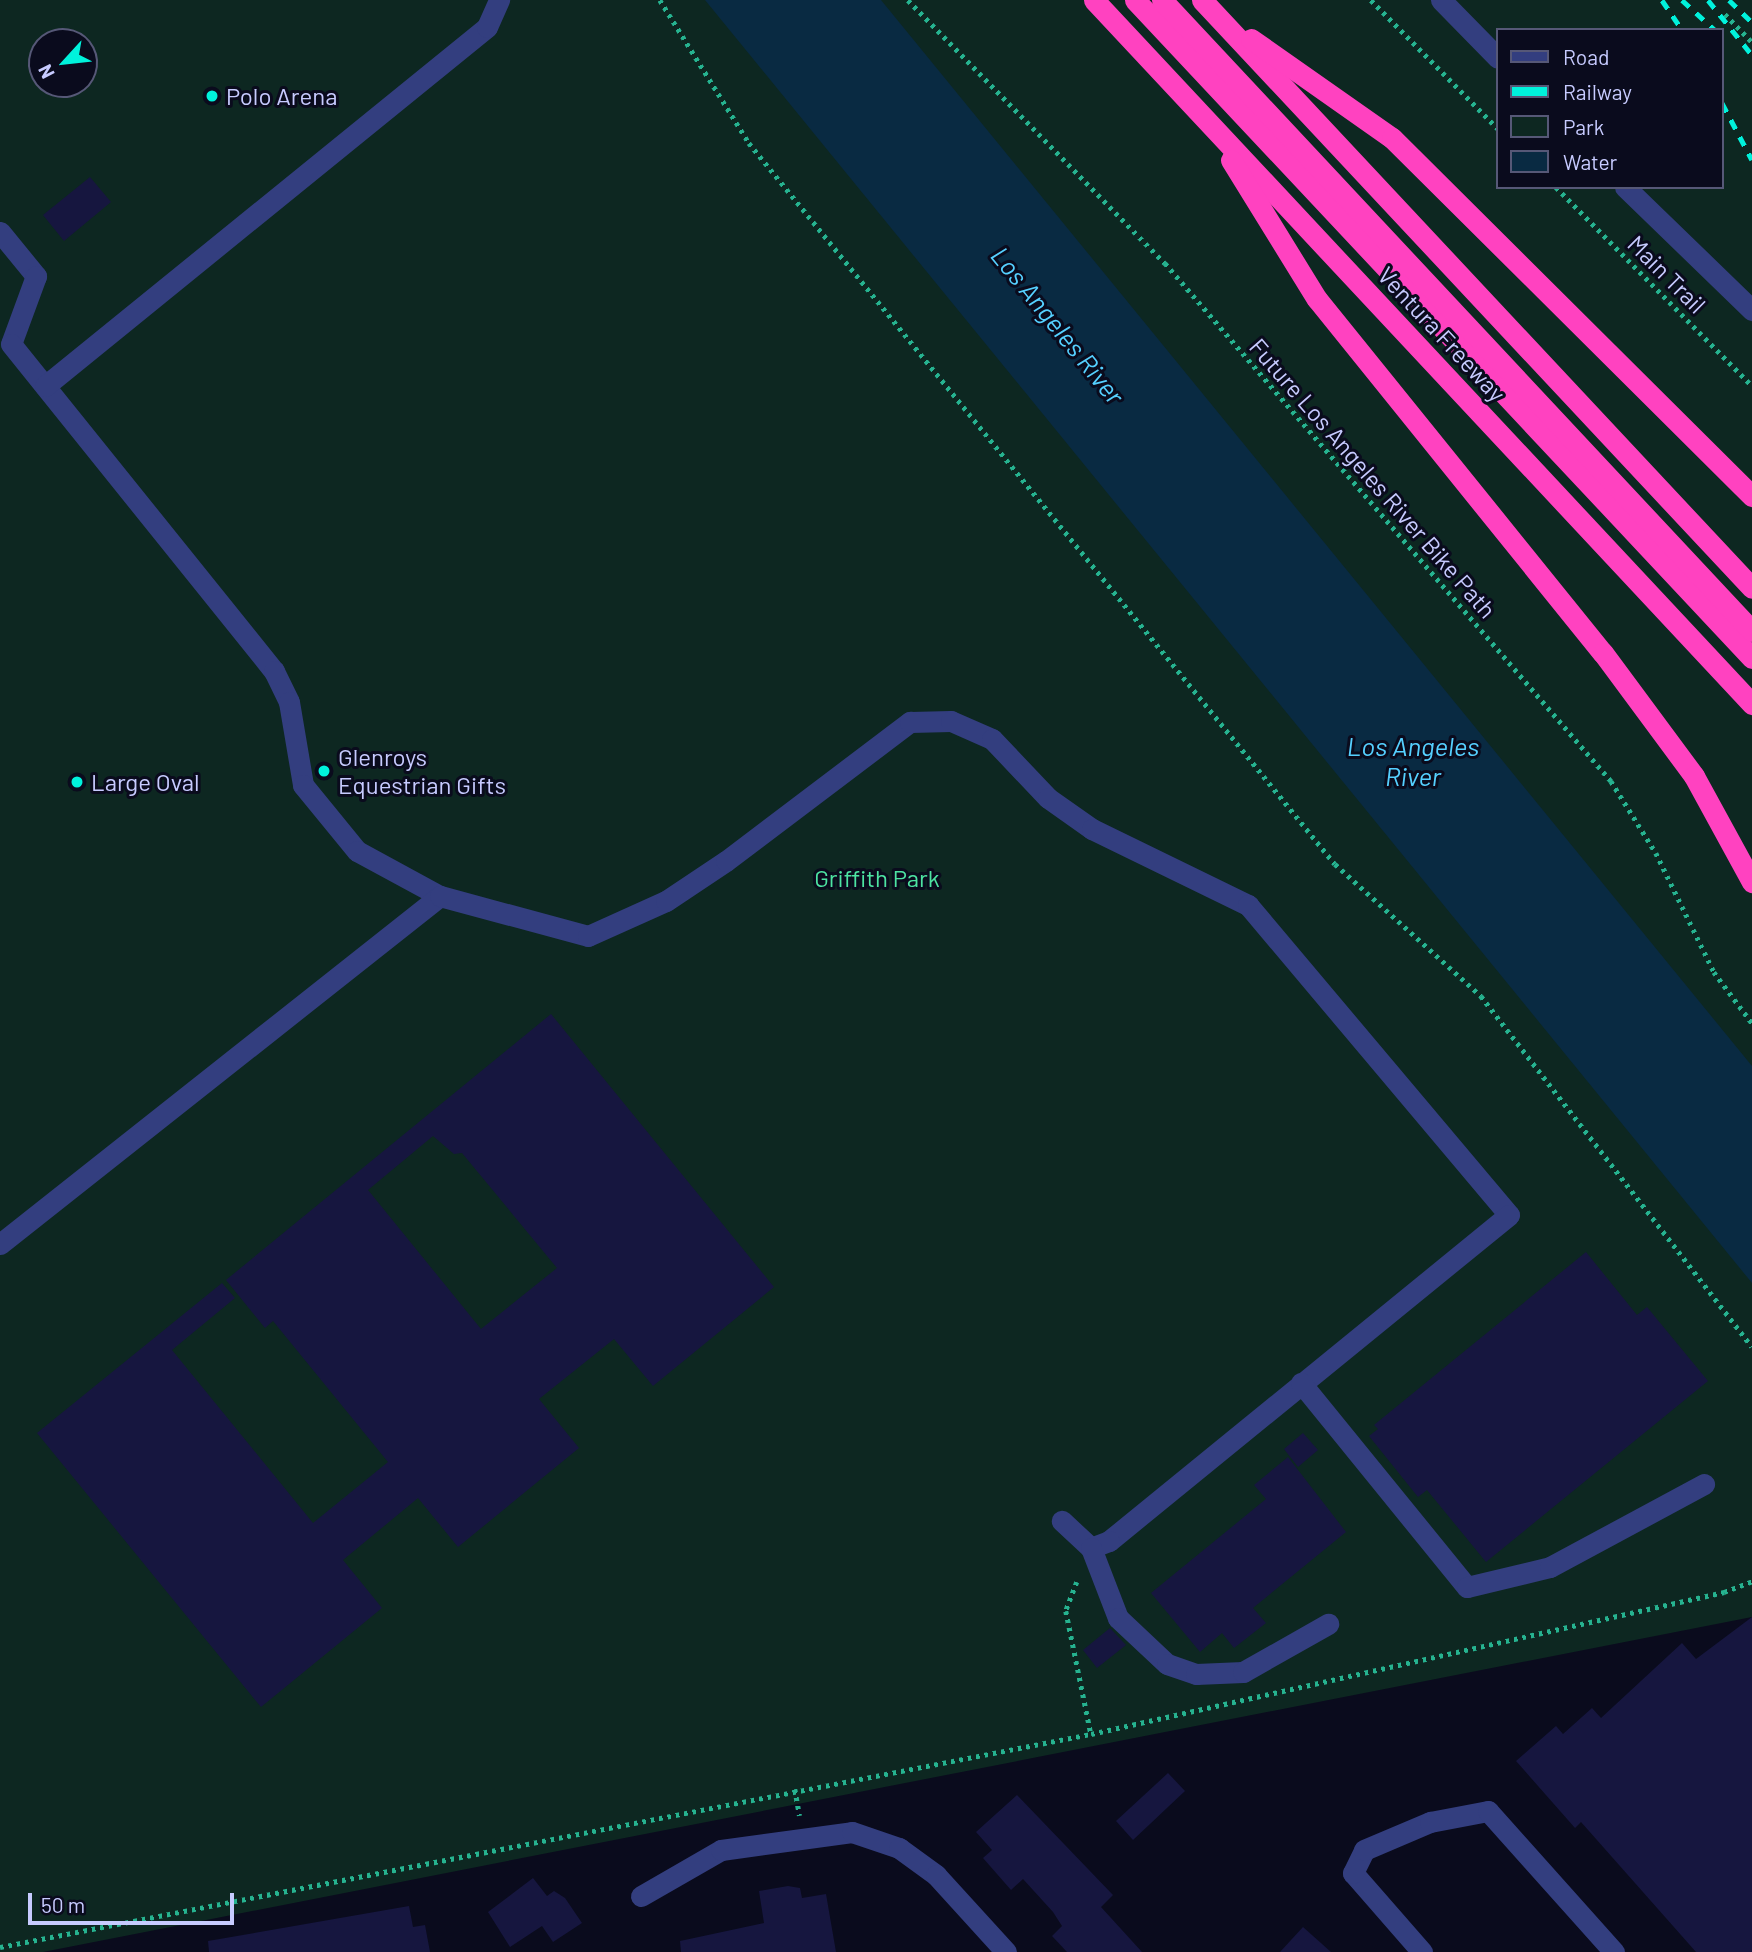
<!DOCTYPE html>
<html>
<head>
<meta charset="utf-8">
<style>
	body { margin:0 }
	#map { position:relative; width:1752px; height:1952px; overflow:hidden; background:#0a0b1d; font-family:Barlow,sans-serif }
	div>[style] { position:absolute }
	.green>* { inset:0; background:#0d2721 }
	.water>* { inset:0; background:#092a42 }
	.building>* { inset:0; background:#16163f }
	.path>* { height:4.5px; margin-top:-2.25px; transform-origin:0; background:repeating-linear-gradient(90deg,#26b390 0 3.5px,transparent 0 8.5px) }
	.minor>* { height:21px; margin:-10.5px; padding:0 10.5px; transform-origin:10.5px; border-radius:10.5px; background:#333e7f }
	.highway>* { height:21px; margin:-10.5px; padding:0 10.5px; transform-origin:10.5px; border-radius:10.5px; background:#ff42c0 }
	.rail>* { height:5px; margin-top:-2.5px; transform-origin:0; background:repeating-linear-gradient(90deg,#00f2dc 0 10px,transparent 0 19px) }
	.dots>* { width:19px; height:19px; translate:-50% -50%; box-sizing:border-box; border:4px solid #0a0b1d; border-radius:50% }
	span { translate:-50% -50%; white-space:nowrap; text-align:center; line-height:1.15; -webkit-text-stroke:6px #0a0b1d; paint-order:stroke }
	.poi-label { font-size:24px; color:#c7cbff }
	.left { translate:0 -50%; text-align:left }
	.street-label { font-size:24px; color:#c7cbff }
	.park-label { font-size:24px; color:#4de4a2 }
	.water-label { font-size:26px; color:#55d0ff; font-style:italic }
	.legend { position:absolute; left:1496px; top:28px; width:228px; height:161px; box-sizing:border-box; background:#0a0b1d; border:2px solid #565877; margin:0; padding:9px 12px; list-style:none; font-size:21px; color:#c7cbff }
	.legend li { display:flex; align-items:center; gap:14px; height:35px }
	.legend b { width:35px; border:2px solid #565877 }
	.north { position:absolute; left:28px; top:28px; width:70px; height:70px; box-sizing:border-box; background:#0a0b1d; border:2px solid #565877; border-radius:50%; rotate:243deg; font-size:19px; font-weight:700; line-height:28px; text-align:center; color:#c7cbff }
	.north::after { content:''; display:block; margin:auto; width:24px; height:32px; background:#00f2dc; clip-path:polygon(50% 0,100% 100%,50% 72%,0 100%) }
	.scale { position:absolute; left:28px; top:1893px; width:206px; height:32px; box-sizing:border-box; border:4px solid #c7cbff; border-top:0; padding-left:9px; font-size:21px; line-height:24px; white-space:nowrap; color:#c7cbff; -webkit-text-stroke:5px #0a0b1d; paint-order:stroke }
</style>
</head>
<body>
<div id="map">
	<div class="green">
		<i style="clip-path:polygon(evenodd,0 0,1752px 0,1752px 1617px,43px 1952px,0 1952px,0 0,1498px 30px,1722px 30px,1722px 187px,1498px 187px,1498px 30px,0 0,42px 42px,84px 42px,84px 84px,42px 84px,42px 42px)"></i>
	</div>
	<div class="water">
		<i style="clip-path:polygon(705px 0,881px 0,1752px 1066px,1752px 1283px)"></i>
	</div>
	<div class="building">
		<i style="clip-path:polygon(90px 177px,111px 202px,64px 241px,43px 215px)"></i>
		<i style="clip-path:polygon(evenodd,551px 1014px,774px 1287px,653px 1386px,614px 1339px,539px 1399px,579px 1448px,458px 1547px,418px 1498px,343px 1560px,382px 1608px,261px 1707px,37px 1433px,222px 1283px,235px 1298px,172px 1350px,313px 1523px,388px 1462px,273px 1321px,265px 1328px,226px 1280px,551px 1014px,433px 1136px,454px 1154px,462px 1153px,557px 1268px,481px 1329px,368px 1190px,433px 1136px)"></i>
		<i style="clip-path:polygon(1586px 1252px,1637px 1315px,1647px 1307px,1708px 1381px,1486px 1562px,1427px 1490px,1418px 1497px,1369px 1436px,1378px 1429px,1374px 1425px)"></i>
		<i style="clip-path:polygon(1303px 1433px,1318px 1450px,1298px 1467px,1284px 1449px)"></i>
		<i style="clip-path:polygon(1288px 1457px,1346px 1532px,1253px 1608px,1266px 1623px,1234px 1648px,1222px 1633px,1200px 1652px,1151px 1593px,1266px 1499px,1254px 1485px)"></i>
		<i style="clip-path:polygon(1752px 1617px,1752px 1952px,1696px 1952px,1581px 1822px,1575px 1828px,1516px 1761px,1556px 1726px,1563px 1734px,1592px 1708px,1601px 1718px,1682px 1643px,1696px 1659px)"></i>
		<i style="clip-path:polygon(1110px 1628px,1126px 1645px,1097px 1668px,1083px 1650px)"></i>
		<i style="clip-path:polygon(1168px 1773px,1185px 1791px,1133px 1840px,1116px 1821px)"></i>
		<i style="clip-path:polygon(1017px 1795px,1113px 1895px,1101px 1907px,1142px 1952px,1067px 1952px,1052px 1936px,1062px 1926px,1053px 1912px,1023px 1879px,1011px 1890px,983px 1858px,992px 1850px,976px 1832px)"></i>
		<i style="clip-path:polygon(533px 1878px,547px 1896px,554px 1891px,565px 1898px,582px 1923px,553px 1942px,542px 1926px,510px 1947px,488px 1912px)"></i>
		<i style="clip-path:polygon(788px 1886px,800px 1888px,802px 1898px,826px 1894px,836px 1952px,681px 1952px,680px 1941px,764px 1923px,759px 1891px)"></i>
		<i style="clip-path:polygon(409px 1906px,413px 1927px,425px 1925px,430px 1952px,209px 1952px,208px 1941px)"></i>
		<i style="clip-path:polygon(1303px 1927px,1331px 1952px,1280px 1952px)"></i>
	</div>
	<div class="path">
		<i style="left:660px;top:0;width:168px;rotate:58.1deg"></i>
		<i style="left:749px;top:143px;width:929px;rotate:50.9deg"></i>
		<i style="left:1335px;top:864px;width:197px;rotate:42.1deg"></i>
		<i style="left:1481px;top:996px;width:443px;rotate:52.3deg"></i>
		<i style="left:908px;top:0;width:368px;rotate:45.7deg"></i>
		<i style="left:1165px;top:263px;width:684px;rotate:49.27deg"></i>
		<i style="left:1611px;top:781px;width:85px;rotate:58deg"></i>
		<i style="left:1656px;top:853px;width:132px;rotate:64deg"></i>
		<i style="left:1714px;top:972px;width:64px;rotate:53.3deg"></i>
		<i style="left:1371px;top:0;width:181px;rotate:45.4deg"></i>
		<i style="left:1725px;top:14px;width:39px;rotate:46deg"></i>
		<i style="left:1556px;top:187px;width:279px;rotate:45.4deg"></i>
		<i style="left:1077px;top:1582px;width:31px;rotate:111deg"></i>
		<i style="left:1066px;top:1611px;width:126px;rotate:78.5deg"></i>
		<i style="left:795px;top:1789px;width:27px;rotate:80deg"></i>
		<i style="left:0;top:1947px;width:1112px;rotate:-11.05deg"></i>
		<i style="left:1091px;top:1734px;width:649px;rotate:-12.64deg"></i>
		<i style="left:1724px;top:1592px;width:30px;rotate:-21deg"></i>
	</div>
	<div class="minor">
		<i style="left:1441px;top:0;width:81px;rotate:45.5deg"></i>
		<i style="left:1625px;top:187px;width:177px;rotate:44.1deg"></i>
		<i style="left:0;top:232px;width:57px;rotate:50.7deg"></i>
		<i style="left:36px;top:276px;width:72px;rotate:110.2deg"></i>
		<i style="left:11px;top:344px;width:420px;rotate:51.2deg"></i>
		<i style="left:274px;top:671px;width:34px;rotate:64deg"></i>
		<i style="left:289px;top:702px;width:84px;rotate:80.4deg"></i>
		<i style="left:303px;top:785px;width:85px;rotate:50.7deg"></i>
		<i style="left:357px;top:851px;width:94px;rotate:28.5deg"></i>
		<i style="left:45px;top:386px;width:569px;rotate:-39.08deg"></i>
		<i style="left:487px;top:27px;width:30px;rotate:-66deg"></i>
		<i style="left:0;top:1244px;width:561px;rotate:-38.34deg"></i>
		<i style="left:440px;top:896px;width:153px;rotate:15.1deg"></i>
		<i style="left:588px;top:936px;width:85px;rotate:-24.2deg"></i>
		<i style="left:666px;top:901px;width:72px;rotate:-33.7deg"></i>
		<i style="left:726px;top:861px;width:231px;rotate:-37.1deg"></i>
		<i style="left:910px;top:722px;width:41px;rotate:-1.4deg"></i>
		<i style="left:951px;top:721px;width:45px;rotate:23.7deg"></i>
		<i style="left:992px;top:739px;width:81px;rotate:46.5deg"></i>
		<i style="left:1048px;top:798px;width:54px;rotate:35.2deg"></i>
		<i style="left:1092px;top:829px;width:174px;rotate:26deg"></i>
		<i style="left:1248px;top:905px;width:405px;rotate:49.9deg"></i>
		<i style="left:1509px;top:1215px;width:516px;rotate:140.82deg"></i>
		<i style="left:1109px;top:1541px;width:19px;rotate:159deg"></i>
		<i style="left:1091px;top:1548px;width:40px;rotate:-137deg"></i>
		<i style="left:1301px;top:1383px;width:263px;rotate:50.9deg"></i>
		<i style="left:1467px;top:1587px;width:85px;rotate:-13.5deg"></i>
		<i style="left:1550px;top:1567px;width:175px;rotate:-28.3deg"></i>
		<i style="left:1091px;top:1548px;width:75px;rotate:68.9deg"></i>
		<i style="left:1118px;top:1618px;width:67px;rotate:43.2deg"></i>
		<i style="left:1167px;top:1664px;width:31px;rotate:19deg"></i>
		<i style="left:1196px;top:1674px;width:47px;rotate:-2.4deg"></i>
		<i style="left:1243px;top:1672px;width:98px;rotate:-29.5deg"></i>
		<i style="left:641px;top:1896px;width:92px;rotate:-29.9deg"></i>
		<i style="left:721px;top:1850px;width:132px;rotate:-7.8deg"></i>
		<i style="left:852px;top:1832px;width:50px;rotate:18.8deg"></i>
		<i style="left:899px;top:1848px;width:46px;rotate:36.1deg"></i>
		<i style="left:936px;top:1875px;width:104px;rotate:47.7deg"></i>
		<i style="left:1422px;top:1952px;width:105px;rotate:-131.1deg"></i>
		<i style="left:1353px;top:1873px;width:25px;rotate:-64deg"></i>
		<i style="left:1364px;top:1850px;width:72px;rotate:-23deg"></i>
		<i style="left:1430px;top:1822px;width:59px;rotate:-10.7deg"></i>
		<i style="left:1488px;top:1811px;width:189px;rotate:48.2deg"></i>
	</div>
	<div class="highway">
		<i style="left:1094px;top:0;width:964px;rotate:46.93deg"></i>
		<i style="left:1135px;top:0;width:902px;rotate:46.84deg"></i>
		<i style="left:1162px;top:0;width:864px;rotate:46.92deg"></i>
		<i style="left:1202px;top:0;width:805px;rotate:46.91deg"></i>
		<i style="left:1251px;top:39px;width:172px;rotate:35.1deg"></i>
		<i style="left:1392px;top:138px;width:508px;rotate:44.84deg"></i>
		<i style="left:1231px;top:160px;width:163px;rotate:58.3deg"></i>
		<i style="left:1317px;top:299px;width:455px;rotate:51.1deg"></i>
		<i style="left:1603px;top:653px;width:153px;rotate:53.5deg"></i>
		<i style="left:1694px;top:776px;width:121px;rotate:61.3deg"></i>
	</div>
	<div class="rail">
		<i style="left:1662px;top:0;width:36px;rotate:56deg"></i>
		<i style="left:1682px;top:0;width:45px;rotate:42.3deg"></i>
		<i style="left:1708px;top:0;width:70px;rotate:51.3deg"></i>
		<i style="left:1729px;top:0;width:32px;rotate:44deg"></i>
		<i style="left:1722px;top:103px;width:64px;rotate:62.2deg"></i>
	</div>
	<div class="dots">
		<i style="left:212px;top:96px;background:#00f2dc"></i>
		<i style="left:324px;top:771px;background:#00f2dc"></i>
		<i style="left:77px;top:782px;background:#00f2dc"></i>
	</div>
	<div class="poi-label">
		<span class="left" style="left:226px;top:96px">Polo Arena</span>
		<span class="left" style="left:338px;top:771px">Glenroys<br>Equestrian Gifts</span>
		<span class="left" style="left:91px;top:782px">Large Oval</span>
	</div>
	<div class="street-label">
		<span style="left:1667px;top:274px;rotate:45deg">Main Trail</span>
		<span style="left:1442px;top:334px;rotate:47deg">Ventura Freeway</span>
		<span style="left:1373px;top:478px;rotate:49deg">Future Los Angeles River Bike Path</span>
	</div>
	<div class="park-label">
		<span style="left:877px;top:878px">Griffith Park</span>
	</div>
	<div class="water-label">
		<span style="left:1058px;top:325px;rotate:51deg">Los Angeles River</span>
		<span style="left:1413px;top:761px">Los Angeles<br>River</span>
	</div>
	<ul class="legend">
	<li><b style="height:9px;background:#333e7f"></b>Road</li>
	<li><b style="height:9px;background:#00f2dc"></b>Railway</li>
	<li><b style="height:19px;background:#0d2721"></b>Park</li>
	<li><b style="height:19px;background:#092a42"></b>Water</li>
	</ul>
	<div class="north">N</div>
	<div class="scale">50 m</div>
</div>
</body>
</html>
